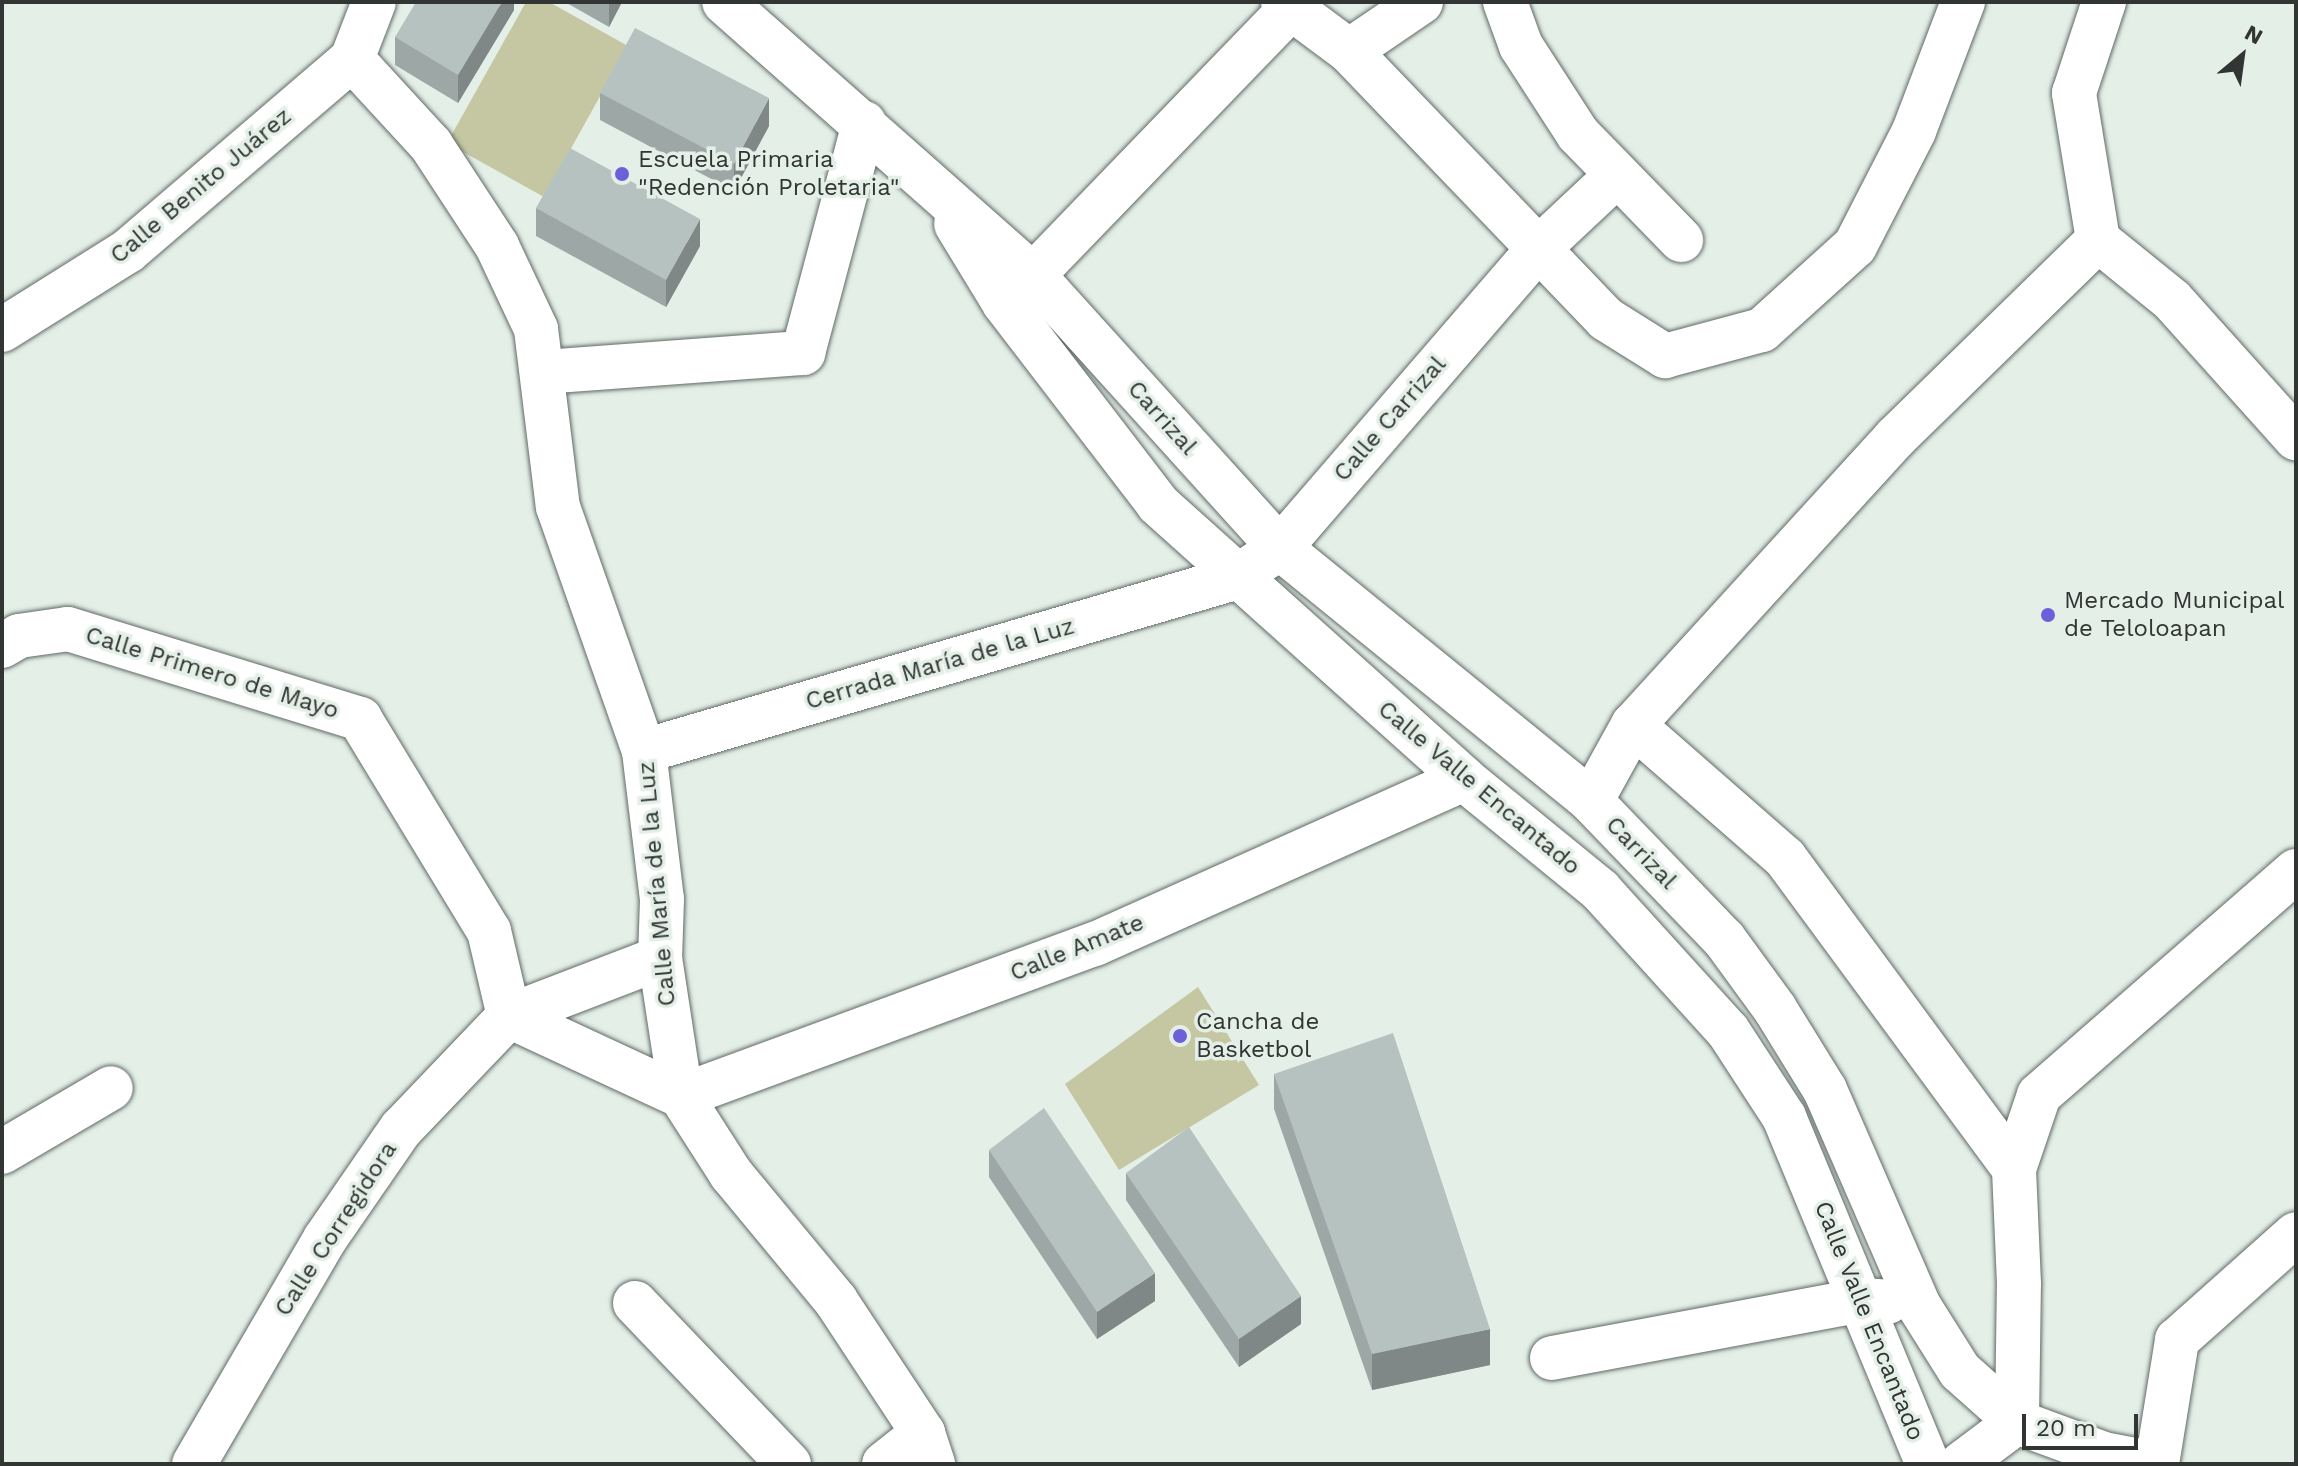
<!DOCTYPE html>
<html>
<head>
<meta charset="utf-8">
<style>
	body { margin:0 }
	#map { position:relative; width:2298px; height:1466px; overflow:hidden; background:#e4efe8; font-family:"Work Sans",sans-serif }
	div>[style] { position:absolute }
	.green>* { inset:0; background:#c5c7a3 }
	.roads { filter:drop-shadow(0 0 2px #616a65) drop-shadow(0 0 2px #616a65) }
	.minor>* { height:44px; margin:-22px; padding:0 22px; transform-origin:22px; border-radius:22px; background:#fff }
	.wall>* { inset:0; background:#9da7a5 }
	.shaded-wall>* { inset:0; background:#7f8886 }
	.building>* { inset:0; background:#b6c2c0 }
	.dots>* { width:22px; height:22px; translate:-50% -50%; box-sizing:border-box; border:4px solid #e4efe8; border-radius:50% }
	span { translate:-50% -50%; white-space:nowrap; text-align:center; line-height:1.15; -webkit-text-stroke:7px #e4efe8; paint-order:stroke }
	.poi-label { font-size:24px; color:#313533 }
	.left { translate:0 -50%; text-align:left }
	.street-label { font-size:24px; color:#313533 }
	.frame { position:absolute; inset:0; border:4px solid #313533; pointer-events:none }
	.north { position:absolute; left:2202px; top:16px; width:80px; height:80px; -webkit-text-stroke:6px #e4efe8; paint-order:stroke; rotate:29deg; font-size:22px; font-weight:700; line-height:32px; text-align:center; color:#313533 }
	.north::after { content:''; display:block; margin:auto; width:28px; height:36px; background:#313533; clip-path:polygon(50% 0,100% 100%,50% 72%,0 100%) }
	.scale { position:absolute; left:2022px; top:1414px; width:116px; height:36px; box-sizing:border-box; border:4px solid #313533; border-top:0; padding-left:10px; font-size:24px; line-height:28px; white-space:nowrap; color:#313533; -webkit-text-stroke:6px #e4efe8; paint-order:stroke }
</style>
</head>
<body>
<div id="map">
	<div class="green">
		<i style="clip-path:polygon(526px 2px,549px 2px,628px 46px,544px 197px,447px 143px)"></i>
		<i style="clip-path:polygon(1198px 987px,1259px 1085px,1119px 1170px,1065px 1084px)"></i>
	</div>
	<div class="roads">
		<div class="minor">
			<i style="left:724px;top:2px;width:415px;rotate:41.5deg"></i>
			<i style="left:1035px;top:277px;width:365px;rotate:47.9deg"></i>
			<i style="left:1280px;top:548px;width:401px;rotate:39.1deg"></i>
			<i style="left:1591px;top:801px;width:192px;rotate:46.1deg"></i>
			<i style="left:1724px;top:939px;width:87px;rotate:53.9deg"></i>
			<i style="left:1775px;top:1009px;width:95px;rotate:58.3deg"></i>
			<i style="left:1825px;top:1090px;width:236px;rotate:66.5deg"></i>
			<i style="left:1919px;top:1306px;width:77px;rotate:57.8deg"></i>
			<i style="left:1960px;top:1371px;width:76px;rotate:41.8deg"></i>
			<i style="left:2017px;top:1422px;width:93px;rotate:20.2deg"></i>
			<i style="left:2104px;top:1454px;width:54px;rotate:10.7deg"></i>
			<i style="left:1283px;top:2px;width:82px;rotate:36.6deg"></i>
			<i style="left:1349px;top:51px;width:371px;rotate:46.2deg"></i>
			<i style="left:1606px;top:319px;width:70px;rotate:32.1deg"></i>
			<i style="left:1665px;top:356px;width:100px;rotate:-15deg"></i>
			<i style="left:1762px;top:330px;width:125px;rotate:-42.1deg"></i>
			<i style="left:1855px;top:246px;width:129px;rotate:-62.8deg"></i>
			<i style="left:1914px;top:131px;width:138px;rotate:-69.2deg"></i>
			<i style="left:1505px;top:2px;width:47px;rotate:70deg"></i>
			<i style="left:1521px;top:46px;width:105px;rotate:57.1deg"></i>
			<i style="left:1578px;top:134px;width:148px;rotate:45.8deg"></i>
			<i style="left:1349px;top:51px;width:87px;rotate:-34.2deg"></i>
			<i style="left:352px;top:59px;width:117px;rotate:47.4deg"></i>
			<i style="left:431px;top:145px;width:121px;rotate:56.8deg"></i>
			<i style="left:497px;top:246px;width:92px;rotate:64.8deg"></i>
			<i style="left:536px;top:329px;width:179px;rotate:83deg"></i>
			<i style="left:558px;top:507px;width:259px;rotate:70.6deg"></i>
			<i style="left:644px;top:751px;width:149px;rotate:83.1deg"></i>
			<i style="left:662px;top:899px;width:59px;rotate:91.9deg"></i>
			<i style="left:660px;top:958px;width:140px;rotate:81.3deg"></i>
			<i style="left:681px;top:1096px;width:93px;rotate:57.3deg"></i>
			<i style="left:731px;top:1174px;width:165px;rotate:50.4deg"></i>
			<i style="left:836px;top:1301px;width:158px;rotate:56.6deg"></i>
			<i style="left:923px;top:1433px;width:33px;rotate:72deg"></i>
			<i style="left:956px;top:224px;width:92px;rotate:58.7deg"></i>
			<i style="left:1004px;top:303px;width:253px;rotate:52.5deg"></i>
			<i style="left:1158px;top:504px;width:411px;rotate:41.9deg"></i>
			<i style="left:1464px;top:779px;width:176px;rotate:39.2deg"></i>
			<i style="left:1600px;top:890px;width:190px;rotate:47.8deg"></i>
			<i style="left:1728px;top:1031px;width:103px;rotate:56.9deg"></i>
			<i style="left:1784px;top:1117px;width:376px;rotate:67.5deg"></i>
			<i style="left:2098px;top:240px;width:149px;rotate:-99.3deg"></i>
			<i style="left:2074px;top:93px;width:96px;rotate:-71.8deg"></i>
			<i style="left:1012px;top:297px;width:403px;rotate:-46deg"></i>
			<i style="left:2px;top:330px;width:149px;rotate:-32.1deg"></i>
			<i style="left:128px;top:251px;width:295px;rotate:-40.6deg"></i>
			<i style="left:352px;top:59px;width:61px;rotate:-68.9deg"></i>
			<i style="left:543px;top:372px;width:261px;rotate:-4.2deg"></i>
			<i style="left:803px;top:353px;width:238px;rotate:-75.1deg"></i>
			<i style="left:2px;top:646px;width:20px;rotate:-30deg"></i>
			<i style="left:19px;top:636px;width:49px;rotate:-8.1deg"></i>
			<i style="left:68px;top:629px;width:306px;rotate:17.1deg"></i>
			<i style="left:360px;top:719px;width:248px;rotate:58.7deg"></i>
			<i style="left:489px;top:931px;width:87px;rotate:76.8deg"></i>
			<i style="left:509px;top:1016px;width:162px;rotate:-21deg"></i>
			<i style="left:1633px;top:725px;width:202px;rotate:41.2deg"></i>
			<i style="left:1785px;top:858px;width:386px;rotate:53.6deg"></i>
			<i style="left:644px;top:751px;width:616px;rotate:-16.32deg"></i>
			<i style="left:1235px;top:578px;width:54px;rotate:-33.7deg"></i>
			<i style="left:1280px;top:548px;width:392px;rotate:-49.2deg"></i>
			<i style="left:1536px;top:251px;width:111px;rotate:-43.2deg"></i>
			<i style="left:1591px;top:801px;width:87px;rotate:-61.1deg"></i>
			<i style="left:1633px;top:725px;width:389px;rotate:-47.6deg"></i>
			<i style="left:1895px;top:438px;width:284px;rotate:-44.3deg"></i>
			<i style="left:2098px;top:240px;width:95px;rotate:39deg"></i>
			<i style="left:2172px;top:300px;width:186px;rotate:48.1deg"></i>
			<i style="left:2px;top:1152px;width:126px;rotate:-30.4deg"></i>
			<i style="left:635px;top:1303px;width:223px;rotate:46.3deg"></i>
			<i style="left:1552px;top:1358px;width:315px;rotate:-10.6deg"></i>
			<i style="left:1862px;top:1300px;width:26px;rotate:4deg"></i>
			<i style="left:194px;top:1464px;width:260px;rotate:-59.8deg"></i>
			<i style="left:325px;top:1239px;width:134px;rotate:-55.4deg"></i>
			<i style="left:401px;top:1129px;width:156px;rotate:-46.3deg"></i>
			<i style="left:509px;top:1016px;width:190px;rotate:24.9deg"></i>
			<i style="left:681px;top:1096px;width:441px;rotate:-20.2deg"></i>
			<i style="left:1095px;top:944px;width:404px;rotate:-24.1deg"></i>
			<i style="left:884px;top:1464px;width:50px;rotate:-38.5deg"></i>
			<i style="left:1961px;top:1464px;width:70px;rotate:-36.9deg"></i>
			<i style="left:2017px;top:1422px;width:138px;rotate:-89.2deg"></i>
			<i style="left:2019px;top:1284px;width:115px;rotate:-92.5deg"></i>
			<i style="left:2014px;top:1169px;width:78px;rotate:-71.3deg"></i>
			<i style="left:2039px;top:1095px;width:341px;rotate:-41.1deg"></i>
			<i style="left:2157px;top:1464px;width:126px;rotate:-80.8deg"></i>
			<i style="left:2177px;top:1340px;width:159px;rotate:-41.7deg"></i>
		</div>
	</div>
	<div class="wall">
		<i style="clip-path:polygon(514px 2px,514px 10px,458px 103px,395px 65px,395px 37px)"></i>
		<i style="clip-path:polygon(565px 2px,622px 2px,609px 27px)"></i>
		<i style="clip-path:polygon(600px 93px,769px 126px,734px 191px,600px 120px)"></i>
		<i style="clip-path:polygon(536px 208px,700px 246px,666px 307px,536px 236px)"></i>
		<i style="clip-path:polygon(1274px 1074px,1490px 1365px,1372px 1390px,1274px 1109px)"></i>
		<i style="clip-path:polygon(989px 1150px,1155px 1301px,1097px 1339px,989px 1177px)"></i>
		<i style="clip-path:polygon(1126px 1173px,1301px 1324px,1239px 1367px,1126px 1200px)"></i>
	</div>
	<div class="shaded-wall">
		<i style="clip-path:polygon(502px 2px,514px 2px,514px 10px,458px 103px,458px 75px)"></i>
		<i style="clip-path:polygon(609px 2px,622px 2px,609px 27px)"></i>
		<i style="clip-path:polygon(769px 98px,769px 126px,734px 191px,734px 164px)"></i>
		<i style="clip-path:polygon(700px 219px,700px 246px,666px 307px,666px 280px)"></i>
		<i style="clip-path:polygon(1155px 1273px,1155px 1301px,1097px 1339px,1097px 1312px)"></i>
		<i style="clip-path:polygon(1301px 1296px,1301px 1324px,1239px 1367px,1239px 1339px)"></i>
		<i style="clip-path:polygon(1490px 1329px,1490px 1365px,1372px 1390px,1372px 1354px)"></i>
	</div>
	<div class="building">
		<i style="clip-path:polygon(416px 2px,502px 2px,458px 75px,395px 37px)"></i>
		<i style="clip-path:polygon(635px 28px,769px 98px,734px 164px,600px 93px)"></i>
		<i style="clip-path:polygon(570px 148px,700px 219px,666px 280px,536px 208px)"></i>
		<i style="clip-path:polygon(1393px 1033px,1490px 1329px,1372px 1354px,1274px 1074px)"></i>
		<i style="clip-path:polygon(1044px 1108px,1155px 1273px,1097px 1312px,989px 1150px)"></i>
		<i style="clip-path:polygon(1189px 1127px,1301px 1296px,1239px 1339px,1126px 1173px)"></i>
	</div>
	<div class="dots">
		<i style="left:622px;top:174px;background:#6c60da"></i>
		<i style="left:2048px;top:615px;background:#6c60da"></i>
		<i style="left:1180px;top:1036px;background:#6c60da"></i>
	</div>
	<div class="poi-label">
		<span class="left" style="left:638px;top:174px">Escuela Primaria<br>"Redención Proletaria"</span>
		<span class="left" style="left:2064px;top:615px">Mercado Municipal<br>de Teloloapan</span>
		<span class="left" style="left:1196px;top:1036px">Cancha de<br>Basketbol</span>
	</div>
	<div class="street-label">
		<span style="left:201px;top:186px;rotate:-40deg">Calle Benito Juárez</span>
		<span style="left:1162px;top:418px;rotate:48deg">Carrizal</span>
		<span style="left:1390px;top:419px;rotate:-49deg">Calle Carrizal</span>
		<span style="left:940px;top:664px;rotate:-16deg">Cerrada María de la Luz</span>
		<span style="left:212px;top:673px;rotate:17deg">Calle Primero de Mayo</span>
		<span style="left:1479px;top:788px;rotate:40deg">Calle Valle Encantado</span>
		<span style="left:1641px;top:853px;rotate:46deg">Carrizal</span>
		<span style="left:657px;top:884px;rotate:-95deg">Calle María de la Luz</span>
		<span style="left:1077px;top:948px;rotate:-22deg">Calle Amate</span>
		<span style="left:336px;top:1229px;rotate:-57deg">Calle Corregidora</span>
		<span style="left:1869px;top:1321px;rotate:68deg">Calle Valle Encantado</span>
	</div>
	<div class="frame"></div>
	<div class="north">N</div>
	<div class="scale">20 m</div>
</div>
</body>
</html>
